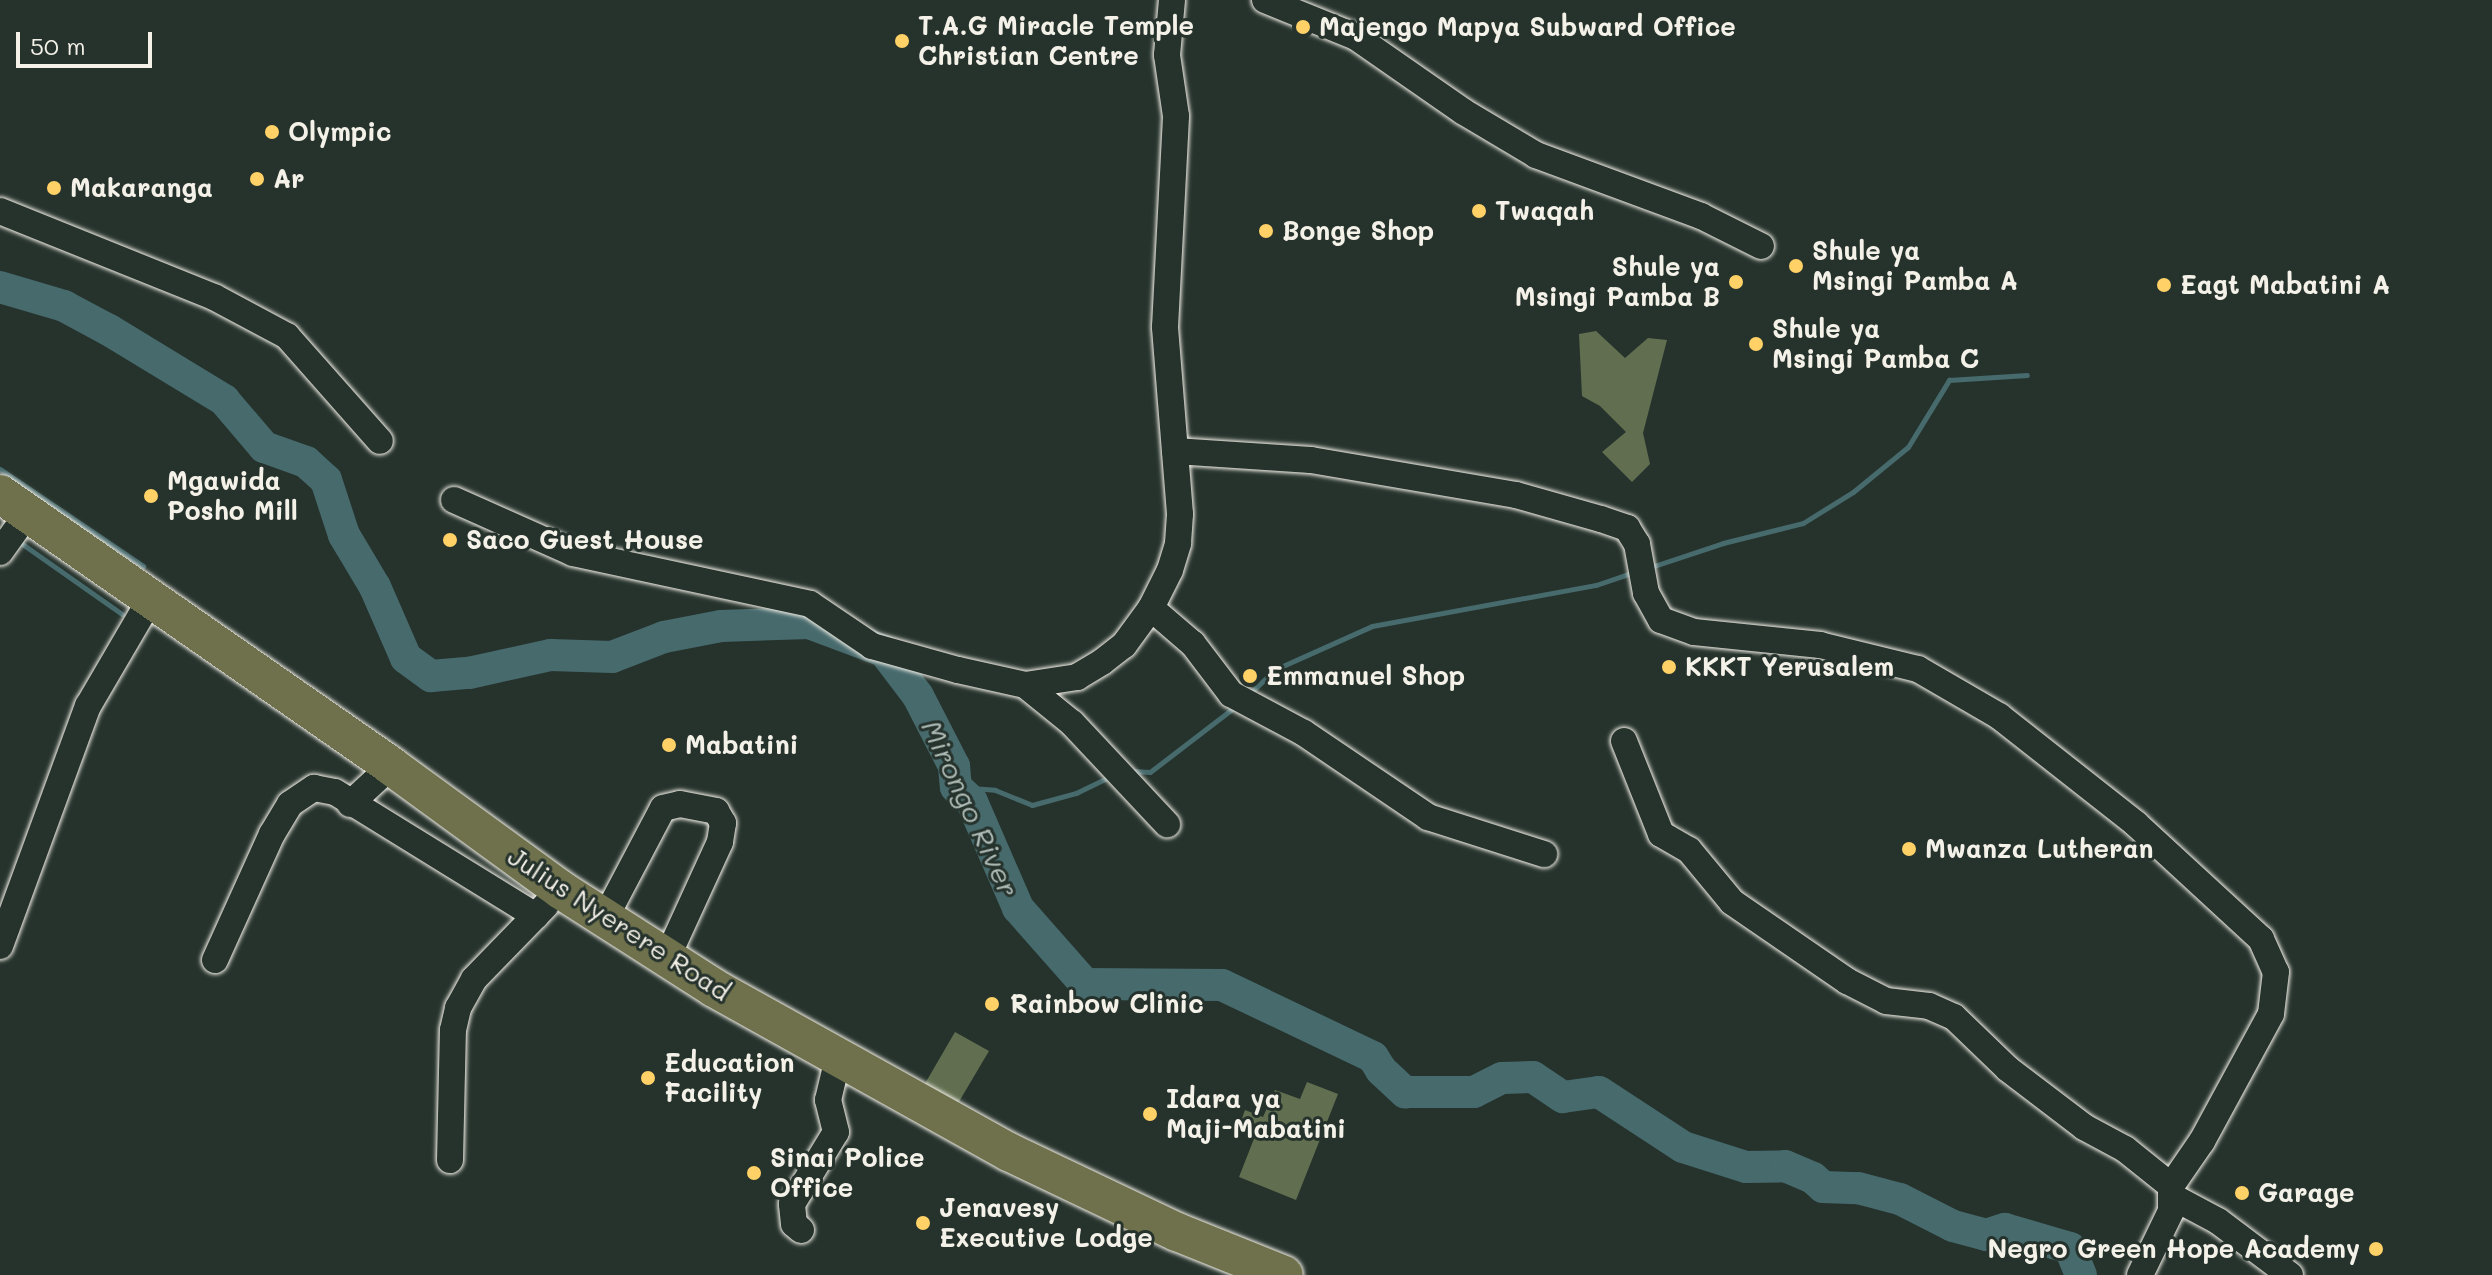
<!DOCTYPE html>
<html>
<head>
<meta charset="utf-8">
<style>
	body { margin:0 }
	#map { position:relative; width:2492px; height:1275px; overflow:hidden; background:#26332d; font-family:Mali,sans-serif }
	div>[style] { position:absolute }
	.green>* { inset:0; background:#616f50 }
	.stream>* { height:5px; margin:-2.5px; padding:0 2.5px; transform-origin:2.5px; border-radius:2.5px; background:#476a6d }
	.river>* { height:32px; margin:-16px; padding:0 16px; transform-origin:16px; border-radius:16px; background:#476a6d }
	.roads { filter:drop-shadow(0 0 2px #f4f1e8) drop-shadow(0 0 2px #f4f1e8) }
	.minor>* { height:26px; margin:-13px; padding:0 13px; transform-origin:13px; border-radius:13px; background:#26332d }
	.highway>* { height:38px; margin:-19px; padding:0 19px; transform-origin:19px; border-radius:19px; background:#6e714b }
	.dots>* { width:22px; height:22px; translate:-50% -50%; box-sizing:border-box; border:4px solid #26332d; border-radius:50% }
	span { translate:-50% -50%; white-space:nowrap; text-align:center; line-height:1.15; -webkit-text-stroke:6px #26332d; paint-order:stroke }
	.poi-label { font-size:26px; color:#f4f1e8; font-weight:700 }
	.left { translate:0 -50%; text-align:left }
	.right { translate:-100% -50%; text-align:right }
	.street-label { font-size:26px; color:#f4f1e8 }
	.water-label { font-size:28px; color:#afbbb7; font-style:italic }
	.scale { position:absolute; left:16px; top:32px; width:136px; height:36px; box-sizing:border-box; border:4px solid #f4f1e8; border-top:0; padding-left:10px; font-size:24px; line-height:28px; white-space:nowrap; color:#f4f1e8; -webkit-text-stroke:6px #26332d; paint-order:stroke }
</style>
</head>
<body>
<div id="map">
	<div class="green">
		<i style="clip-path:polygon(1596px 331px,1625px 358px,1648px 338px,1667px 340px,1643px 433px,1650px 464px,1632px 482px,1602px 452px,1626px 432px,1600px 406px,1582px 396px,1579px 334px)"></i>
		<i style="clip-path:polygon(955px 1032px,989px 1051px,957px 1105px,923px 1087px)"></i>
		<i style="clip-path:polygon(1307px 1082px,1338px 1094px,1296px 1200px,1239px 1177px,1257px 1131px,1240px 1124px,1245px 1110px,1263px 1117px,1275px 1090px,1300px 1099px)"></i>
	</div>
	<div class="stream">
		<i style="left:0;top:469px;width:173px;rotate:34.1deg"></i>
		<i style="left:18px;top:541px;width:127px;rotate:35.1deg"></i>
		<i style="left:1648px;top:568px;width:79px;rotate:-18.4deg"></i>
		<i style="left:1723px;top:543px;width:82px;rotate:-14deg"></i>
		<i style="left:1803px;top:523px;width:59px;rotate:-31.8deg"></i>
		<i style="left:1853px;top:492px;width:71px;rotate:-39.3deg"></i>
		<i style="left:1908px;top:447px;width:79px;rotate:-58.5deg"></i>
		<i style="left:1949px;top:380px;width:78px;rotate:-3.7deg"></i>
		<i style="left:1249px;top:694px;width:37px;rotate:-43deg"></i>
		<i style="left:1276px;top:669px;width:105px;rotate:-24.1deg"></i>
		<i style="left:1372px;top:626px;width:228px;rotate:-10.4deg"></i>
		<i style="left:1596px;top:585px;width:40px;rotate:-18.9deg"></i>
		<i style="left:1132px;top:771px;width:18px;rotate:3deg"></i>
		<i style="left:1150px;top:772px;width:108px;rotate:-37.5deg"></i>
		<i style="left:956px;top:787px;width:39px;rotate:4deg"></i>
		<i style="left:995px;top:790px;width:40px;rotate:22deg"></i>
		<i style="left:1032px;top:805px;width:46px;rotate:-15.3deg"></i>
		<i style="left:1076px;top:793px;width:39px;rotate:-26deg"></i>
	</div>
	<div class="river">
		<i style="left:0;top:287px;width:67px;rotate:16.5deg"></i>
		<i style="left:64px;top:306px;width:51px;rotate:28.1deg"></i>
		<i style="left:109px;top:330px;width:135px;rotate:31.3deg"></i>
		<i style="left:224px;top:400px;width:62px;rotate:49.6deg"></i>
		<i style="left:264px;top:447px;width:45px;rotate:19.7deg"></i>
		<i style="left:306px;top:462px;width:27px;rotate:42deg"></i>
		<i style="left:326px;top:480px;width:58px;rotate:71.9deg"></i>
		<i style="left:344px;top:535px;width:61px;rotate:59.2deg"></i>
		<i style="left:375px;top:587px;width:77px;rotate:66.4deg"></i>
		<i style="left:406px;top:658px;width:31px;rotate:36deg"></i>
		<i style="left:431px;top:676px;width:38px;rotate:-5deg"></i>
		<i style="left:469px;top:673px;width:84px;rotate:-12.4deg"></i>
		<i style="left:551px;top:655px;width:61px;rotate:1.9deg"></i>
		<i style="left:612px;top:657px;width:56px;rotate:-21deg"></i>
		<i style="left:664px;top:637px;width:58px;rotate:-10.9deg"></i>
		<i style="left:721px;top:626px;width:88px;rotate:-2deg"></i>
		<i style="left:809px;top:623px;width:80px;rotate:20.5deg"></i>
		<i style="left:884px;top:651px;width:56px;rotate:52.9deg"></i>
		<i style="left:918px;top:696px;width:79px;rotate:62.8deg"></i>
		<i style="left:954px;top:766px;width:21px;rotate:85deg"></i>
		<i style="left:956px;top:787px;width:22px;rotate:43deg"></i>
		<i style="left:972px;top:802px;width:116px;rotate:66.5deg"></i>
		<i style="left:1018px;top:908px;width:101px;rotate:48.6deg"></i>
		<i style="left:1085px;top:984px;width:137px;rotate:0.4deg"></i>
		<i style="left:1222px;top:985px;width:167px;rotate:25.5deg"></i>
		<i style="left:1373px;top:1057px;width:15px;rotate:58deg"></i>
		<i style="left:1381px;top:1070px;width:33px;rotate:43deg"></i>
		<i style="left:1405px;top:1092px;width:69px"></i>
		<i style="left:1474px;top:1092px;width:31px;rotate:-27deg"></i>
		<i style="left:1502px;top:1078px;width:31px;rotate:-2deg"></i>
		<i style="left:1533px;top:1077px;width:36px;rotate:34deg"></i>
		<i style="left:1563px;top:1097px;width:36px;rotate:-8deg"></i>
		<i style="left:1599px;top:1092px;width:100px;rotate:33.2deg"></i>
		<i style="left:1683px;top:1147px;width:66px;rotate:17.6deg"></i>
		<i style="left:1746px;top:1167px;width:39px;rotate:-1deg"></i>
		<i style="left:1785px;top:1166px;width:30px;rotate:23deg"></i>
		<i style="left:1813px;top:1178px;width:13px;rotate:42deg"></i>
		<i style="left:1823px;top:1187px;width:35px;rotate:2deg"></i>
		<i style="left:1858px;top:1188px;width:43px;rotate:14.7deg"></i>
		<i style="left:1900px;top:1199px;width:59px;rotate:27deg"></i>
		<i style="left:1953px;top:1226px;width:34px;rotate:15deg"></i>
		<i style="left:1986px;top:1235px;width:20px;rotate:-18deg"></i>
		<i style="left:2005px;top:1229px;width:68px;rotate:16.3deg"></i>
		<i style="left:2070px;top:1248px;width:29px;rotate:68deg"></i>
	</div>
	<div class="roads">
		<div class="minor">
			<i style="left:1265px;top:0;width:98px;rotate:22.1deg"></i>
			<i style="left:1356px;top:37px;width:131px;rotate:34.8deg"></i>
			<i style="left:1464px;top:112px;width:84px;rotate:30.8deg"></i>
			<i style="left:1536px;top:155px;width:176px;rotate:20.3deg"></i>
			<i style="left:1701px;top:216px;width:67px;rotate:26.6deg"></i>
			<i style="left:0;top:211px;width:231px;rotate:21.9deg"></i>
			<i style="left:214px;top:297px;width:83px;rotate:28.1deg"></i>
			<i style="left:287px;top:336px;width:140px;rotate:48.5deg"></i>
			<i style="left:1175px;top:451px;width:136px;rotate:3.8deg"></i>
			<i style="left:1311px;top:460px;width:208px;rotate:9.7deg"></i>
			<i style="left:1516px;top:495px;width:88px;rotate:15.8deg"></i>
			<i style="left:1601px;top:519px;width:28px;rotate:19deg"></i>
			<i style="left:1627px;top:528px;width:19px;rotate:58deg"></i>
			<i style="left:1637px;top:544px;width:50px;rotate:79.6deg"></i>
			<i style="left:1646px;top:593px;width:31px;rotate:61deg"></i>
			<i style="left:1661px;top:620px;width:35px;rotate:20deg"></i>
			<i style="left:1694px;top:632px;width:127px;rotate:5.9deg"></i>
			<i style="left:1820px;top:645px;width:101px;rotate:13.8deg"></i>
			<i style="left:1918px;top:669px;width:94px;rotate:30.1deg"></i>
			<i style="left:1999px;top:716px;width:174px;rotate:38.2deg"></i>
			<i style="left:2136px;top:824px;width:170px;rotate:42.6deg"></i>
			<i style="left:2261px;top:939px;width:36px;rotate:66deg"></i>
			<i style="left:2276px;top:972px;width:42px;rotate:96.8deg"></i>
			<i style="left:2271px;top:1014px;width:145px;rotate:118.5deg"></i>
			<i style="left:2202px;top:1141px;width:55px;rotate:124.6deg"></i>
			<i style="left:454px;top:500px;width:130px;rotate:24deg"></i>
			<i style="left:573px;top:553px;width:242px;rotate:12.1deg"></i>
			<i style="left:810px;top:604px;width:75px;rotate:34.1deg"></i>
			<i style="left:872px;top:646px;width:89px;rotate:15.6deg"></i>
			<i style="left:958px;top:670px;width:69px;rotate:12.6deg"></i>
			<i style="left:1025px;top:685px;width:53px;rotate:-8.7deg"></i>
			<i style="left:1077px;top:677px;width:29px;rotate:-31deg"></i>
			<i style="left:1102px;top:662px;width:28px;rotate:-38deg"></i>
			<i style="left:1124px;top:645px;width:46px;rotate:-53.9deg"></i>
			<i style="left:1151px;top:608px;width:42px;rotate:-63.4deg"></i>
			<i style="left:1170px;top:570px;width:28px;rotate:-73deg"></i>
			<i style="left:1178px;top:543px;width:29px;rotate:-86deg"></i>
			<i style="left:1180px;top:514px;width:188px;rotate:-94.6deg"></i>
			<i style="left:1165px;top:327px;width:211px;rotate:-87deg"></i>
			<i style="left:1176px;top:116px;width:62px;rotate:-98.4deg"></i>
			<i style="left:1167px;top:55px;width:55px;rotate:-84.8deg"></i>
			<i style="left:0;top:552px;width:48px;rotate:-54.3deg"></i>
			<i style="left:1151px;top:608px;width:55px;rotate:40.6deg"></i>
			<i style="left:1193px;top:644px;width:63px;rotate:52.8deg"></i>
			<i style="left:1231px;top:694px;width:83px;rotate:28.1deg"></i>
			<i style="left:1304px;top:733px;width:150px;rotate:34.1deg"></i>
			<i style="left:1428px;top:817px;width:122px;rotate:17.7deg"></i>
			<i style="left:1025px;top:685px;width:60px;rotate:39deg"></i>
			<i style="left:1072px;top:723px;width:139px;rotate:46.8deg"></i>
			<i style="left:1624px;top:741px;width:100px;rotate:68.3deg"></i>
			<i style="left:1661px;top:834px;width:32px;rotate:30deg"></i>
			<i style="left:1689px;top:850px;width:67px;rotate:50.4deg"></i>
			<i style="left:1732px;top:902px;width:140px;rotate:34.5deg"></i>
			<i style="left:1847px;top:981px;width:44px;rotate:27.1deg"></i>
			<i style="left:1886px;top:1001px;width:43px;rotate:6.6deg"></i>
			<i style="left:1929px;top:1006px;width:27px;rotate:24deg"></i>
			<i style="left:1954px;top:1017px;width:75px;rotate:43.9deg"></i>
			<i style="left:2008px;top:1069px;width:96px;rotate:37.3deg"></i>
			<i style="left:2084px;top:1127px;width:47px;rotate:28.2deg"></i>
			<i style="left:2125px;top:1149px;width:59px;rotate:38.8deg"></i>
			<i style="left:2171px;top:1186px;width:25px;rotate:90deg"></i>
			<i style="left:2171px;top:1211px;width:71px;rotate:115.8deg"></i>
			<i style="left:350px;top:804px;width:56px;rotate:-42.8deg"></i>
			<i style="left:605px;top:918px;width:124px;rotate:-62.2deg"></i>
			<i style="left:663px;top:808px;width:17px;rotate:-13deg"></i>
			<i style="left:680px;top:804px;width:37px;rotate:11deg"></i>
			<i style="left:716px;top:811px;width:14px;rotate:60deg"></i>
			<i style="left:723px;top:823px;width:19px;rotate:99deg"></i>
			<i style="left:720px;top:842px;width:128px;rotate:114.6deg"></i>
			<i style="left:0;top:946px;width:256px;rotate:-69.9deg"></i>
			<i style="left:88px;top:706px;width:123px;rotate:-59.7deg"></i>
			<i style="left:215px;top:960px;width:138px;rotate:-65.7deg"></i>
			<i style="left:272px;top:834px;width:35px;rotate:-59deg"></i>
			<i style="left:290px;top:804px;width:29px;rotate:-34deg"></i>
			<i style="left:314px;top:788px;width:21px;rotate:11deg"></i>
			<i style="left:335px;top:792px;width:236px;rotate:31.7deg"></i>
			<i style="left:450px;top:1160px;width:130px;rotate:-88.7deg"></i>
			<i style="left:453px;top:1030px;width:23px;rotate:-77deg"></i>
			<i style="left:458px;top:1008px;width:33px;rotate:-61deg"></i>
			<i style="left:474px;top:979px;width:103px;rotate:-45.8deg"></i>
			<i style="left:2173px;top:1197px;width:51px;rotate:28.1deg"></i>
			<i style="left:2218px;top:1221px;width:90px;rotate:36.9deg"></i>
			<i style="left:801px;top:1230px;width:9px;rotate:-139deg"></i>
			<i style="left:794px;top:1224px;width:20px;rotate:-96deg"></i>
			<i style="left:792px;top:1204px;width:84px;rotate:-58.6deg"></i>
			<i style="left:836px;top:1132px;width:33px;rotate:-104deg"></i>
			<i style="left:828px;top:1100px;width:43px;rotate:-76.6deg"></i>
		</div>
		<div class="highway">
			<i style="left:0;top:494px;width:476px;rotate:34.8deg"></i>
			<i style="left:391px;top:766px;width:210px;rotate:36.1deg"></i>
			<i style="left:561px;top:890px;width:182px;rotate:32.6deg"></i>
			<i style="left:714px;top:988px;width:338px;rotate:29.1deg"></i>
			<i style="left:1009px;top:1152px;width:186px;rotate:25.5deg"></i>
			<i style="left:1177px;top:1232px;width:115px;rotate:21.9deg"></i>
		</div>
	</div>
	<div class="dots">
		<i style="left:1303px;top:27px;background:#ffd166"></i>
		<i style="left:902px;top:41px;background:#ffd166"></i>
		<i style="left:272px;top:132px;background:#ffd166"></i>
		<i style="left:257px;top:179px;background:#ffd166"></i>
		<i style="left:54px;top:188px;background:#ffd166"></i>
		<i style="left:1479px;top:211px;background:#ffd166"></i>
		<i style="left:1266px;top:231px;background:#ffd166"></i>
		<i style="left:1796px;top:266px;background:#ffd166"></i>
		<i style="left:1736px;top:282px;background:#ffd166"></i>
		<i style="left:2164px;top:285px;background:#ffd166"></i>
		<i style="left:1756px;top:344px;background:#ffd166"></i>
		<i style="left:151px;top:496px;background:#ffd166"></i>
		<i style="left:450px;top:540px;background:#ffd166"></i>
		<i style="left:1669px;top:667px;background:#ffd166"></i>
		<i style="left:1250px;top:676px;background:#ffd166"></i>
		<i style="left:669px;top:745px;background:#ffd166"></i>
		<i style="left:1909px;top:849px;background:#ffd166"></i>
		<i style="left:992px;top:1004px;background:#ffd166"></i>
		<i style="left:648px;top:1078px;background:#ffd166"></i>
		<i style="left:1150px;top:1114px;background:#ffd166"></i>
		<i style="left:754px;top:1173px;background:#ffd166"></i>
		<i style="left:2242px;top:1193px;background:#ffd166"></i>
		<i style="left:923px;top:1223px;background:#ffd166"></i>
		<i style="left:2376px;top:1249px;background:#ffd166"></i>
	</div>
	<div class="poi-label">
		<span class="left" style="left:918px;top:41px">T.A.G Miracle Temple<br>Christian Centre</span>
		<span class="left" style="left:1319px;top:27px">Majengo Mapya Subward Office</span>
		<span class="left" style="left:288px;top:132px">Olympic</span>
		<span class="left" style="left:273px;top:179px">Ar</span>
		<span class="left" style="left:70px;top:188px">Makaranga</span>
		<span class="left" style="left:1495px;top:211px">Twaqah</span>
		<span class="left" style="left:1282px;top:231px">Bonge Shop</span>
		<span class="left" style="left:1812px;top:266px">Shule ya<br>Msingi Pamba A</span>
		<span class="right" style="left:1720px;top:282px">Shule ya<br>Msingi Pamba B</span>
		<span class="left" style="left:2180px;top:285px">Eagt Mabatini A</span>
		<span class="left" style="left:1772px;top:344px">Shule ya<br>Msingi Pamba C</span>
		<span class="left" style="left:167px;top:496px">Mgawida<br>Posho Mill</span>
		<span class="left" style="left:466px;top:540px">Saco Guest House</span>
		<span class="left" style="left:1685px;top:667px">KKKT Yerusalem</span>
		<span class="left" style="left:1266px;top:676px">Emmanuel Shop</span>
		<span class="left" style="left:685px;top:745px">Mabatini</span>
		<span class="left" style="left:1925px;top:849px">Mwanza Lutheran</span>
		<span class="left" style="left:1010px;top:1004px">Rainbow Clinic</span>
		<span class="left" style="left:664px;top:1078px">Education<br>Facility</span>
		<span class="left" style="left:1166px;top:1114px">Idara ya<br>Maji-Mabatini</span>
		<span class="left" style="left:770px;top:1173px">Sinai Police<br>Office</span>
		<span class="left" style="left:2258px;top:1193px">Garage</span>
		<span class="left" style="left:939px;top:1223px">Jenavesy<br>Executive Lodge</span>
		<span class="right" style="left:2360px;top:1249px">Negro Green Hope Academy</span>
	</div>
	<div class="street-label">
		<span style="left:619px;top:924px;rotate:33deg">Julius Nyerere Road</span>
	</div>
	<div class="water-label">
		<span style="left:971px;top:808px;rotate:65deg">Mirongo River</span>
	</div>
	<div class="scale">50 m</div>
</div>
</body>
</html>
